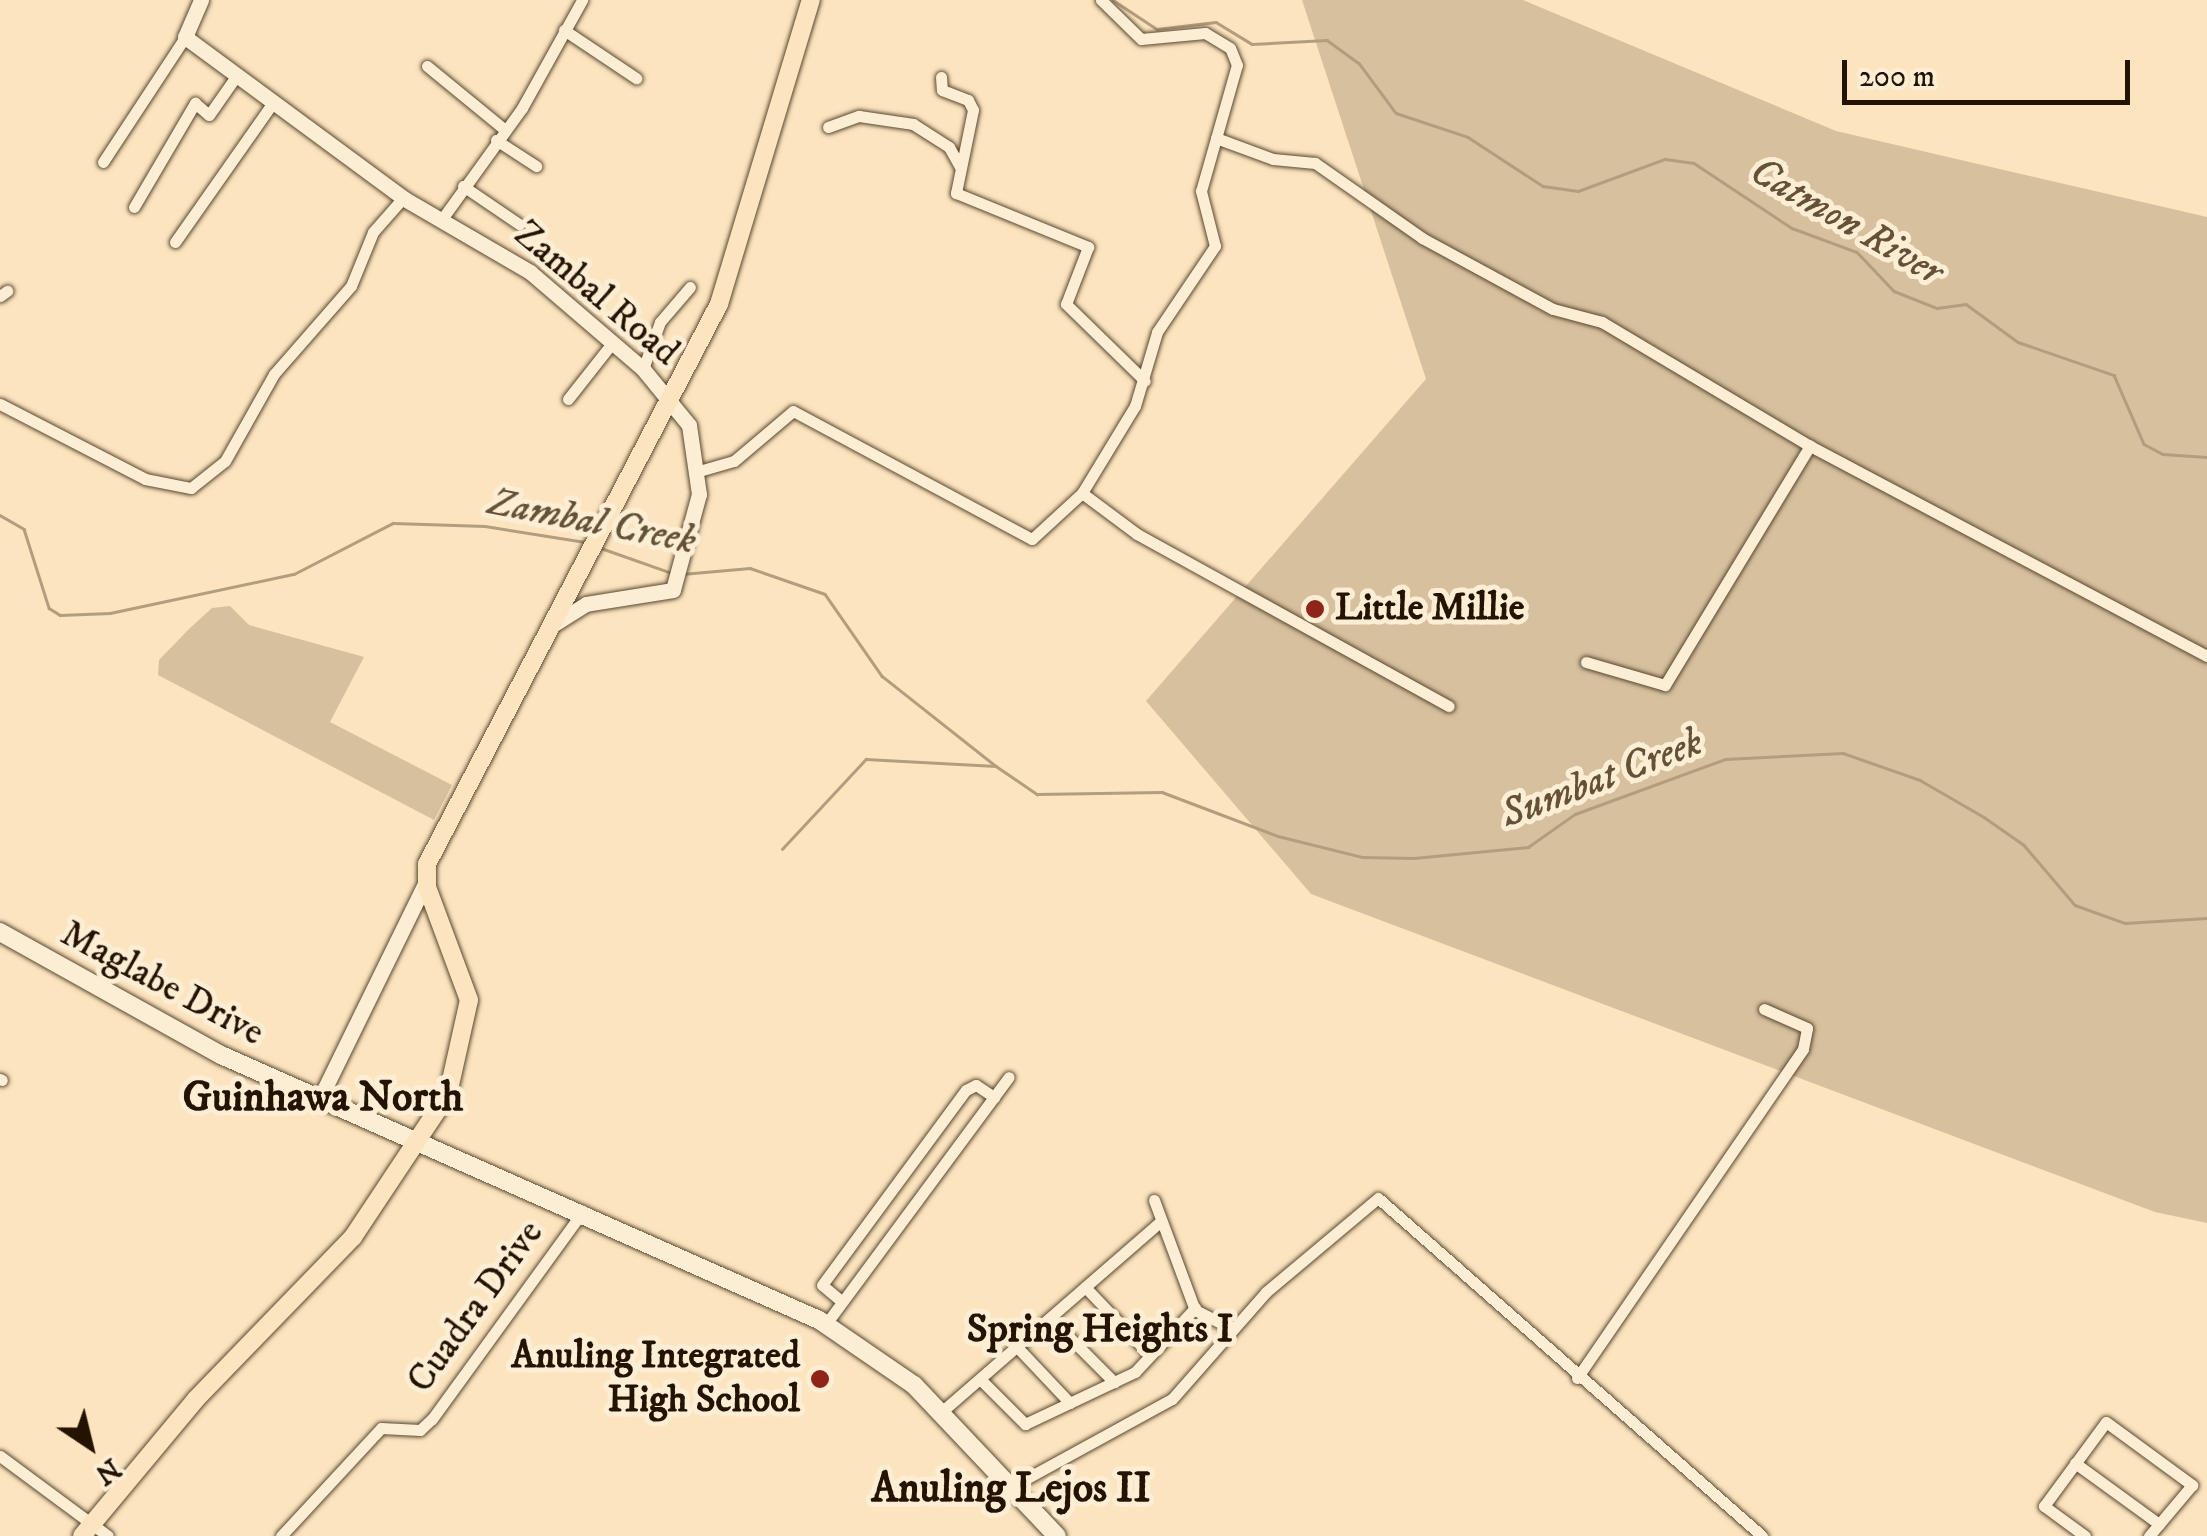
<!DOCTYPE html>
<html>
<head>
<meta charset="utf-8">
<style>
	body { margin:0 }
	#map { position:relative; width:2207px; height:1536px; overflow:hidden; background:#fbe4be; font-family:"IM FELL DW Pica",serif }
	div>[style] { position:absolute }
	.green>* { inset:0; background:#d6c09e }
	.stream>* { height:2.5px; margin:-1.25px; padding:0 1.25px; transform-origin:1.25px; border-radius:1.25px; background:#b29d7d }
	.roads { filter:drop-shadow(0 0 2px #5a4730) drop-shadow(0 0 2px #5a4730) }
	.minor>* { height:11px; margin:-5.5px; padding:0 5.5px; transform-origin:5.5px; border-radius:5.5px; background:#fcedd5 }
	.tertiary>* { height:15px; margin:-7.5px; padding:0 7.5px; transform-origin:7.5px; border-radius:7.5px; background:#fcedd5 }
	.secondary>* { height:18px; margin:-9px; padding:0 9px; transform-origin:9px; border-radius:9px; background:#fcedd5 }
	.primary>* { height:18px; margin:-9px; padding:0 9px; transform-origin:9px; border-radius:9px; background:#fbe4be }
	.dots>* { width:28px; height:28px; translate:-50% -50%; box-sizing:border-box; border:5px solid #fcedd5; border-radius:50% }
	span { translate:-50% -50%; white-space:nowrap; text-align:center; line-height:1.15; -webkit-text-stroke:10px #fcedd5; paint-order:stroke }
	.street-label { font-size:38px; color:#241300 }
	.poi-label { font-size:38px; color:#241300; font-weight:700 }
	.left { translate:0 -50%; text-align:left }
	.right { translate:-100% -50%; text-align:right }
	.water-label { font-size:40px; color:#645138; font-style:italic }
	.neighbourhood-label { font-size:40px; color:#241300; font-weight:700 }
	.quarter-label { font-size:42px; color:#241300; font-weight:700 }
	.north { position:absolute; left:40px; top:1396px; width:100px; height:100px; -webkit-text-stroke:8px #fcedd5; paint-order:stroke; rotate:145deg; font-size:28px; font-weight:700; line-height:40px; text-align:center; color:#241300 }
	.north::after { content:''; display:block; margin:auto; width:35px; height:45px; background:#241300; clip-path:polygon(50% 0,100% 100%,50% 72%,0 100%) }
	.scale { position:absolute; left:1842px; top:60px; width:288px; height:45px; box-sizing:border-box; border:5px solid #241300; border-top:0; padding-left:12px; font-size:30px; line-height:35px; white-space:nowrap; color:#241300; -webkit-text-stroke:8px #fcedd5; paint-order:stroke }
</style>
</head>
<body>
<div id="map">
	<div class="green">
		<i style="clip-path:polygon(1302px 0,1523px 0,1836px 131px,2207px 217px,2207px 1223px,2155px 1212px,1311px 894px,1146px 701px,1426px 379px)"></i>
		<i style="clip-path:polygon(230px 606px,249px 625px,364px 657px,330px 722px,452px 785px,434px 820px,158px 675px,159px 660px,189px 629px,212px 608px)"></i>
	</div>
	<div class="stream">
		<i style="left:1113px;top:0;width:53px;rotate:33.4deg"></i>
		<i style="left:1157px;top:29px;width:59px;rotate:-6.8deg"></i>
		<i style="left:1216px;top:22px;width:42px;rotate:31.4deg"></i>
		<i style="left:1252px;top:44px;width:75px;rotate:-3.1deg"></i>
		<i style="left:1327px;top:40px;width:39px;rotate:36deg"></i>
		<i style="left:1359px;top:63px;width:62px;rotate:53.5deg"></i>
		<i style="left:1396px;top:113px;width:76px;rotate:18.4deg"></i>
		<i style="left:1468px;top:137px;width:90px;rotate:33.2deg"></i>
		<i style="left:1543px;top:186px;width:35px;rotate:8deg"></i>
		<i style="left:1578px;top:191px;width:93px;rotate:-20.2deg"></i>
		<i style="left:1665px;top:159px;width:29px;rotate:8deg"></i>
		<i style="left:1694px;top:163px;width:118px;rotate:33.6deg"></i>
		<i style="left:1792px;top:228px;width:69px;rotate:20.3deg"></i>
		<i style="left:1857px;top:252px;width:54px;rotate:46.5deg"></i>
		<i style="left:1894px;top:291px;width:46px;rotate:21.6deg"></i>
		<i style="left:1937px;top:308px;width:29px;rotate:-8deg"></i>
		<i style="left:1966px;top:304px;width:64px;rotate:36.2deg"></i>
		<i style="left:2018px;top:342px;width:102px;rotate:19deg"></i>
		<i style="left:2114px;top:375px;width:75px;rotate:66.5deg"></i>
		<i style="left:2144px;top:444px;width:21px;rotate:28deg"></i>
		<i style="left:2163px;top:454px;width:44px;rotate:3.9deg"></i>
		<i style="left:0;top:515px;width:28px;rotate:30deg"></i>
		<i style="left:24px;top:529px;width:83px;rotate:72.4deg"></i>
		<i style="left:49px;top:608px;width:13px;rotate:32deg"></i>
		<i style="left:60px;top:615px;width:50px;rotate:-2.3deg"></i>
		<i style="left:110px;top:613px;width:188px;rotate:-12deg"></i>
		<i style="left:294px;top:574px;width:111px;rotate:-27.3deg"></i>
		<i style="left:393px;top:523px;width:92px;rotate:1.9deg"></i>
		<i style="left:485px;top:526px;width:101px;rotate:9.1deg"></i>
		<i style="left:601px;top:548px;width:72px;rotate:19.4deg"></i>
		<i style="left:682px;top:574px;width:68px;rotate:-5deg"></i>
		<i style="left:750px;top:568px;width:79px;rotate:19.1deg"></i>
		<i style="left:825px;top:594px;width:100px;rotate:55.2deg"></i>
		<i style="left:882px;top:676px;width:145px;rotate:38.3deg"></i>
		<i style="left:782px;top:849px;width:123px;rotate:-47deg"></i>
		<i style="left:866px;top:759px;width:130px;rotate:3.1deg"></i>
		<i style="left:996px;top:766px;width:50px;rotate:34.3deg"></i>
		<i style="left:1037px;top:794px;width:125px;rotate:-0.9deg"></i>
		<i style="left:1162px;top:792px;width:124px;rotate:20.8deg"></i>
		<i style="left:1278px;top:836px;width:87px;rotate:14deg"></i>
		<i style="left:1362px;top:857px;width:52px;rotate:1.1deg"></i>
		<i style="left:1414px;top:858px;width:115px;rotate:-5.5deg"></i>
		<i style="left:1528px;top:847px;width:57px;rotate:-35.1deg"></i>
		<i style="left:1575px;top:814px;width:160px;rotate:-20.1deg"></i>
		<i style="left:1725px;top:759px;width:118px;rotate:-2.9deg"></i>
		<i style="left:1843px;top:753px;width:82px;rotate:19.3deg"></i>
		<i style="left:1920px;top:780px;width:74px;rotate:30deg"></i>
		<i style="left:1984px;top:817px;width:49px;rotate:35deg"></i>
		<i style="left:2024px;top:845px;width:79px;rotate:49.6deg"></i>
		<i style="left:2075px;top:905px;width:53px;rotate:19.8deg"></i>
		<i style="left:2125px;top:923px;width:82px;rotate:-3.5deg"></i>
	</div>
	<div class="roads">
		<div class="minor">
			<i style="left:564px;top:30px;width:87px;rotate:33.7deg"></i>
			<i style="left:427px;top:66px;width:99px;rotate:39.3deg"></i>
			<i style="left:941px;top:77px;width:13px;rotate:86deg"></i>
			<i style="left:942px;top:90px;width:28px;rotate:21deg"></i>
			<i style="left:968px;top:100px;width:11px;rotate:63deg"></i>
			<i style="left:973px;top:110px;width:85px;rotate:101.6deg"></i>
			<i style="left:956px;top:193px;width:143px;rotate:22.2deg"></i>
			<i style="left:1088px;top:247px;width:61px;rotate:111.1deg"></i>
			<i style="left:1066px;top:304px;width:110px;rotate:44.3deg"></i>
			<i style="left:828px;top:127px;width:33px;rotate:-20deg"></i>
			<i style="left:859px;top:116px;width:55px;rotate:8.4deg"></i>
			<i style="left:913px;top:124px;width:43px;rotate:32.6deg"></i>
			<i style="left:949px;top:147px;width:23px;rotate:61deg"></i>
			<i style="left:1216px;top:138px;width:61px;rotate:20.2deg"></i>
			<i style="left:1273px;top:159px;width:42px;rotate:5.4deg"></i>
			<i style="left:1315px;top:163px;width:131px;rotate:35deg"></i>
			<i style="left:1422px;top:238px;width:149px;rotate:28.5deg"></i>
			<i style="left:1553px;top:309px;width:51px;rotate:14.9deg"></i>
			<i style="left:1602px;top:322px;width:242px;rotate:30.8deg"></i>
			<i style="left:1810px;top:446px;width:449px;rotate:27.9deg"></i>
			<i style="left:496px;top:140px;width:48px;rotate:33deg"></i>
			<i style="left:103px;top:162px;width:149px;rotate:-56.7deg"></i>
			<i style="left:463px;top:186px;width:68px;rotate:34.2deg"></i>
			<i style="left:134px;top:207px;width:121px;rotate:-59.6deg"></i>
			<i style="left:195px;top:103px;width:18px;rotate:41deg"></i>
			<i style="left:209px;top:115px;width:49px;rotate:-55deg"></i>
			<i style="left:442px;top:219px;width:137px;rotate:-54.2deg"></i>
			<i style="left:522px;top:108px;width:124px;rotate:-60.9deg"></i>
			<i style="left:175px;top:242px;width:172px;rotate:-54.9deg"></i>
			<i style="left:0;top:296px;width:9px;rotate:-36deg"></i>
			<i style="left:643px;top:369px;width:50px;rotate:-70.1deg"></i>
			<i style="left:660px;top:322px;width:46px;rotate:-49.4deg"></i>
			<i style="left:568px;top:399px;width:73px;rotate:-51.7deg"></i>
			<i style="left:0;top:404px;width:163px;rotate:27.3deg"></i>
			<i style="left:145px;top:479px;width:47px;rotate:11.1deg"></i>
			<i style="left:191px;top:488px;width:43px;rotate:-38.5deg"></i>
			<i style="left:225px;top:461px;width:100px;rotate:-60.6deg"></i>
			<i style="left:274px;top:374px;width:117px;rotate:-48.8deg"></i>
			<i style="left:351px;top:286px;width:58px;rotate:-67.8deg"></i>
			<i style="left:373px;top:232px;width:45px;rotate:-48.6deg"></i>
			<i style="left:699px;top:471px;width:36px;rotate:-16deg"></i>
			<i style="left:734px;top:461px;width:77px;rotate:-40.3deg"></i>
			<i style="left:793px;top:411px;width:271px;rotate:28.2deg"></i>
			<i style="left:1032px;top:539px;width:68px;rotate:-42.6deg"></i>
			<i style="left:1082px;top:493px;width:102px;rotate:-58.7deg"></i>
			<i style="left:1135px;top:406px;width:77px;rotate:-73.4deg"></i>
			<i style="left:1157px;top:332px;width:104px;rotate:-56deg"></i>
			<i style="left:1215px;top:246px;width:57px;rotate:-104.3deg"></i>
			<i style="left:1201px;top:191px;width:131px;rotate:-74.1deg"></i>
			<i style="left:1237px;top:65px;width:18px;rotate:-112deg"></i>
			<i style="left:1230px;top:48px;width:29px;rotate:-149deg"></i>
			<i style="left:1205px;top:33px;width:64px;rotate:174.6deg"></i>
			<i style="left:1141px;top:39px;width:56px;rotate:-135.7deg"></i>
			<i style="left:1082px;top:493px;width:69px;rotate:36.7deg"></i>
			<i style="left:1137px;top:534px;width:356px;rotate:28.9deg"></i>
			<i style="left:1586px;top:662px;width:82px;rotate:16.2deg"></i>
			<i style="left:1665px;top:685px;width:280px;rotate:-58.8deg"></i>
			<i style="left:0;top:1079px;width:2px;rotate:27deg"></i>
			<i style="left:1154px;top:1200px;width:117px;rotate:69.6deg"></i>
			<i style="left:1195px;top:1310px;width:42px;rotate:26.6deg"></i>
			<i style="left:1085px;top:1287px;width:94px;rotate:46.3deg"></i>
			<i style="left:840px;top:1300px;width:23px;rotate:-140deg"></i>
			<i style="left:822px;top:1285px;width:242px;rotate:-53.6deg"></i>
			<i style="left:966px;top:1090px;width:11px;rotate:-27deg"></i>
			<i style="left:976px;top:1085px;width:22px;rotate:34deg"></i>
			<i style="left:1050px;top:1318px;width:91px;rotate:45deg"></i>
			<i style="left:826px;top:1324px;width:307px;rotate:-53.5deg"></i>
			<i style="left:1017px;top:1347px;width:77px;rotate:46.6deg"></i>
			<i style="left:1577px;top:1378px;width:399px;rotate:-55.5deg"></i>
			<i style="left:1803px;top:1049px;width:21px;rotate:-79deg"></i>
			<i style="left:1807px;top:1028px;width:47px;rotate:-156.2deg"></i>
			<i style="left:980px;top:1379px;width:64px;rotate:45deg"></i>
			<i style="left:1025px;top:1424px;width:122px;rotate:-25.3deg"></i>
			<i style="left:1135px;top:1372px;width:88px;rotate:-46.8deg"></i>
			<i style="left:939px;top:1414px;width:294px;rotate:-41deg"></i>
			<i style="left:0;top:1456px;width:134px;rotate:36.5deg"></i>
			<i style="left:2075px;top:1463px;width:104px;rotate:36deg"></i>
			<i style="left:1011px;top:1487px;width:183px;rotate:-28.7deg"></i>
			<i style="left:1172px;top:1399px;width:142px;rotate:-48.7deg"></i>
			<i style="left:1266px;top:1292px;width:146px;rotate:-40deg"></i>
			<i style="left:1378px;top:1198px;width:512px;rotate:41.35deg"></i>
			<i style="left:281px;top:1536px;width:147px;rotate:-47.2deg"></i>
			<i style="left:381px;top:1428px;width:39px;rotate:3deg"></i>
			<i style="left:420px;top:1430px;width:16px;rotate:-43deg"></i>
			<i style="left:432px;top:1419px;width:257px;rotate:-54deg"></i>
			<i style="left:2085px;top:1536px;width:51px;rotate:-143.8deg"></i>
			<i style="left:2044px;top:1506px;width:104px;rotate:-53.6deg"></i>
			<i style="left:2106px;top:1422px;width:107px;rotate:36.2deg"></i>
			<i style="left:2192px;top:1485px;width:67px;rotate:130.1deg"></i>
		</div>
		<div class="tertiary">
			<i style="left:201px;top:0;width:40px;rotate:113.4deg"></i>
			<i style="left:185px;top:37px;width:271px;rotate:36.4deg"></i>
			<i style="left:403px;top:198px;width:147px;rotate:30.2deg"></i>
			<i style="left:530px;top:272px;width:149px;rotate:40.6deg"></i>
			<i style="left:643px;top:369px;width:72px;rotate:50.6deg"></i>
			<i style="left:689px;top:425px;width:70px;rotate:81.8deg"></i>
			<i style="left:699px;top:494px;width:99px;rotate:105.2deg"></i>
			<i style="left:673px;top:590px;width:88px;rotate:170.9deg"></i>
			<i style="left:586px;top:604px;width:36px;rotate:148deg"></i>
			<i style="left:320px;top:1098px;width:241px;rotate:-63.9deg"></i>
		</div>
		<div class="secondary">
			<i style="left:0;top:932px;width:253px;rotate:29.1deg"></i>
			<i style="left:221px;top:1055px;width:654px;rotate:23.9deg"></i>
			<i style="left:819px;top:1320px;width:115px;rotate:34.4deg"></i>
			<i style="left:914px;top:1385px;width:208px;rotate:46.6deg"></i>
		</div>
		<div class="primary">
			<i style="left:82px;top:1536px;width:178px;rotate:-50.2deg"></i>
			<i style="left:196px;top:1399px;width:226px;rotate:-45.9deg"></i>
			<i style="left:353px;top:1237px;width:172px;rotate:-56.4deg"></i>
			<i style="left:448px;top:1094px;width:96px;rotate:-77.4deg"></i>
			<i style="left:469px;top:1000px;width:121px;rotate:-110.4deg"></i>
			<i style="left:427px;top:887px;width:23px;rotate:-90deg"></i>
			<i style="left:427px;top:864px;width:632px;rotate:-62.46deg"></i>
			<i style="left:719px;top:304px;width:318px;rotate:-73.2deg"></i>
		</div>
	</div>
	<div class="dots">
		<i style="left:1315px;top:609px;background:#8f2418"></i>
		<i style="left:820px;top:1379px;background:#8f2418"></i>
	</div>
	<div class="street-label">
		<span style="left:596px;top:294px;rotate:40deg">Zambal Road</span>
		<span style="left:162px;top:984px;rotate:28deg">Maglabe Drive</span>
		<span style="left:476px;top:1307px;rotate:-54deg">Cuadra Drive</span>
	</div>
	<div class="poi-label">
		<span class="left" style="left:1335px;top:609px">Little Millie</span>
		<span class="right" style="left:800px;top:1379px">Anuling Integrated<br>High School</span>
	</div>
	<div class="water-label">
		<span style="left:1846px;top:222px;rotate:30deg">Catmon River</span>
		<span style="left:592px;top:522px;rotate:11deg">Zambal Creek</span>
		<span style="left:1602px;top:779px;rotate:-21deg">Sumbat Creek</span>
	</div>
	<div class="neighbourhood-label">
		<span style="left:1100px;top:1330px">Spring Heights I</span>
	</div>
	<div class="quarter-label">
		<span style="left:323px;top:1098px">Guinhawa North</span>
		<span style="left:1011px;top:1489px">Anuling Lejos II</span>
	</div>
	<div class="north">N</div>
	<div class="scale">200 m</div>
</div>
</body>
</html>
